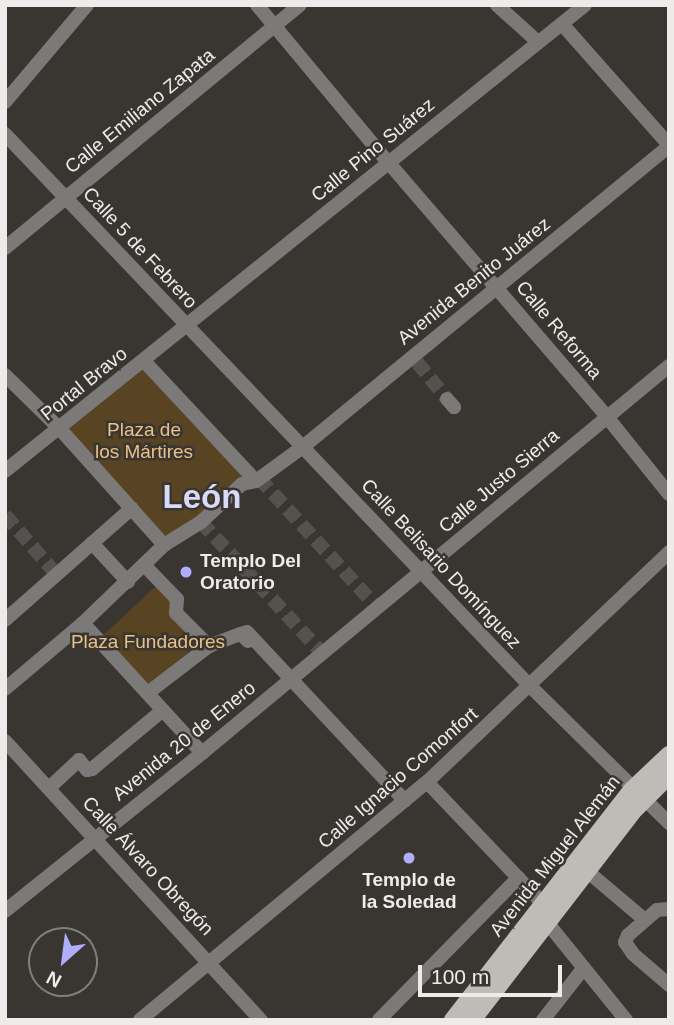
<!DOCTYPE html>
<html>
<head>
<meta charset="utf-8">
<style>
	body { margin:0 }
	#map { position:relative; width:674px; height:1025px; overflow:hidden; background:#393632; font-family:Helvetica,sans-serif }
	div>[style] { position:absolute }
	.green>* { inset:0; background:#584323 }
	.minor-tunnel>* { height:14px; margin-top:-7px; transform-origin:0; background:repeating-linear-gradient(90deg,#54514e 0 14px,transparent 0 21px) }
	.minor>* { height:14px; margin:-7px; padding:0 7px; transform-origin:7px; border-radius:7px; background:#7b7a78 }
	.major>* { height:18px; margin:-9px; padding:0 9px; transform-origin:9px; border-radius:9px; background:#bfbcb8 }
	.dots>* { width:19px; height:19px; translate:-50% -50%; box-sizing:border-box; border:4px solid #393632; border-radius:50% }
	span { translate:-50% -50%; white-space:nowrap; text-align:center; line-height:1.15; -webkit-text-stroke:5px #393632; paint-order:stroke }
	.street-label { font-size:19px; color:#eeecea }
	.park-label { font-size:19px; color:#eac187 }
	.poi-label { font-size:19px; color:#eeecea; font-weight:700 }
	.left { translate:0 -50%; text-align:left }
	.town-label { font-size:33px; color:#d9daf7; font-weight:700 }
	.frame { position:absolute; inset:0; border:7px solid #eeecea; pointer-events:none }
	.north { position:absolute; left:28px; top:927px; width:70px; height:70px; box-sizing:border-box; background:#393632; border:2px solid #817f7c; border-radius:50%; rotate:208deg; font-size:19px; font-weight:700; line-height:28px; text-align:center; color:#eeecea }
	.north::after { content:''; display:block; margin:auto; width:24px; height:32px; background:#b0aefa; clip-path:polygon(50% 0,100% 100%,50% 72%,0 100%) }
	.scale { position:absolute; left:418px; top:965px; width:144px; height:32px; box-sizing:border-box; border:4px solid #eeecea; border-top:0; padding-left:9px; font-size:21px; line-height:24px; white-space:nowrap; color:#eeecea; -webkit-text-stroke:5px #393632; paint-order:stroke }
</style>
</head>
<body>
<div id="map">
	<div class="green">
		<i style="clip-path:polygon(143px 366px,244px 475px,169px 543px,66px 430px)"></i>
		<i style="clip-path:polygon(156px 586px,177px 608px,197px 644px,145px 692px,97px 641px)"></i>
	</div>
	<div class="minor-tunnel">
		<i style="left:417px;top:362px;width:48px;rotate:51deg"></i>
		<i style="left:259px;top:478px;width:173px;rotate:47.6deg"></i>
		<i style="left:5px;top:515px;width:79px;rotate:49.1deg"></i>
		<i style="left:201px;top:522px;width:177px;rotate:47.3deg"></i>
	</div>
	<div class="minor">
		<i style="left:257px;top:5px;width:204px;rotate:50.2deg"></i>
		<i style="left:388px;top:162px;width:336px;rotate:49.3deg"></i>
		<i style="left:607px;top:417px;width:99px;rotate:51.2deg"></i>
		<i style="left:497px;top:5px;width:55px;rotate:42.1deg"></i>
		<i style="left:562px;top:24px;width:162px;rotate:48.5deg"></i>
		<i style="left:5px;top:102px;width:127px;rotate:-49.8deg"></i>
		<i style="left:5px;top:134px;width:760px;rotate:46.44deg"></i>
		<i style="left:529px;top:685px;width:197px;rotate:44.6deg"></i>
		<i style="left:5px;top:248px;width:382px;rotate:-39.5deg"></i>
		<i style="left:144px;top:361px;width:164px;rotate:47deg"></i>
		<i style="left:5px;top:375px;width:77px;rotate:44.5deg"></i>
		<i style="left:60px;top:429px;width:156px;rotate:48.1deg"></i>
		<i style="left:447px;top:399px;width:11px;rotate:49deg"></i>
		<i style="left:5px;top:471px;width:744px;rotate:-38.78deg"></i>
		<i style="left:92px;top:543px;width:53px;rotate:47.3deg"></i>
		<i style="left:145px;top:566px;width:46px;rotate:45.9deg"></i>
		<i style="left:177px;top:599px;width:14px;rotate:94deg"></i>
		<i style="left:176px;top:613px;width:47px;rotate:45deg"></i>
		<i style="left:5px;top:620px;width:169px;rotate:-41.4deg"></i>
		<i style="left:83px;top:623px;width:176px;rotate:47.5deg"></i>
		<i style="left:241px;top:634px;width:6px;rotate:-18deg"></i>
		<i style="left:247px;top:632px;width:231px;rotate:46.9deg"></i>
		<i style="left:5px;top:689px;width:102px;rotate:-40.2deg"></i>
		<i style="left:83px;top:623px;width:112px;rotate:-43.9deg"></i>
		<i style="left:164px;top:545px;width:44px;rotate:-31.9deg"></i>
		<i style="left:201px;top:522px;width:56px;rotate:-42.8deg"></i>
		<i style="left:242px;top:484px;width:14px;rotate:-12deg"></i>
		<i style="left:256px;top:481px;width:59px;rotate:-36.1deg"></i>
		<i style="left:304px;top:446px;width:472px;rotate:-39.4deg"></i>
		<i style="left:149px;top:692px;width:76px;rotate:-37.5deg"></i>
		<i style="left:209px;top:646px;width:34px;rotate:-21deg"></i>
		<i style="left:241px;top:634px;width:10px;rotate:45deg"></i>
		<i style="left:5px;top:741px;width:379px;rotate:47.5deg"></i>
		<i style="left:427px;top:782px;width:170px;rotate:46.4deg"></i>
		<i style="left:49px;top:788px;width:41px;rotate:-43deg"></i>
		<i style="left:79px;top:760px;width:13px;rotate:51deg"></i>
		<i style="left:87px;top:770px;width:5px;rotate:-11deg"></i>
		<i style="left:92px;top:769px;width:92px;rotate:-39.7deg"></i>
		<i style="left:587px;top:871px;width:76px;rotate:40.2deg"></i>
		<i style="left:669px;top:909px;width:12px;rotate:175deg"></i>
		<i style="left:657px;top:910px;width:38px;rotate:139deg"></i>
		<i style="left:628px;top:935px;width:8px;rotate:113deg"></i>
		<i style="left:625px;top:942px;width:14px;rotate:56deg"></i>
		<i style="left:633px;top:954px;width:48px;rotate:40.7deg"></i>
		<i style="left:5px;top:911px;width:253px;rotate:-38.7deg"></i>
		<i style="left:202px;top:753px;width:607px;rotate:-39.65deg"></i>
		<i style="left:541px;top:915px;width:135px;rotate:51deg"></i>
		<i style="left:140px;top:1020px;width:373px;rotate:-39.7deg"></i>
		<i style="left:427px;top:782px;width:334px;rotate:-43.5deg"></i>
		<i style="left:379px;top:1020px;width:199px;rotate:-45.6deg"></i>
		<i style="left:543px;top:1020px;width:63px;rotate:-52deg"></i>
	</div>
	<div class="major">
		<i style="left:453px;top:1020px;width:291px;rotate:-52.1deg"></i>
		<i style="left:632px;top:790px;width:51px;rotate:-43.4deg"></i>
		<i style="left:472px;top:1020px;width:262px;rotate:-52.4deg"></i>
		<i style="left:632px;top:812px;width:52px;rotate:-45deg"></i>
	</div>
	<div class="dots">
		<i style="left:186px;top:572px;background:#b0aefa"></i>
		<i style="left:409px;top:858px;background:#b0aefa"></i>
	</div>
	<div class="street-label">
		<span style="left:140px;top:111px;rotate:-39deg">Calle Emiliano Zapata</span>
		<span style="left:373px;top:150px;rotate:-39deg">Calle Pino Suárez</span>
		<span style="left:140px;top:248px;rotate:47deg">Calle 5 de Febrero</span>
		<span style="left:474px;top:281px;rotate:-39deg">Avenida Benito Juárez</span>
		<span style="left:559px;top:330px;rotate:50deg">Calle Reforma</span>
		<span style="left:84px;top:384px;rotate:-39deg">Portal Bravo</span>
		<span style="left:499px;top:481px;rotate:-40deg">Calle Justo Sierra</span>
		<span style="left:441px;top:564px;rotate:47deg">Calle Belisario Domínguez</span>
		<span style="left:184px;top:741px;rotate:-39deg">Avenida 20 de Enero</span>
		<span style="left:398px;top:778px;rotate:-41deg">Calle Ignacio Comonfort</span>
		<span style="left:555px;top:856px;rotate:-52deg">Avenida Miguel Alemán</span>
		<span style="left:148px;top:866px;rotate:47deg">Calle Álvaro Obregón</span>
	</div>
	<div class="park-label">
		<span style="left:144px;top:441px">Plaza de<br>los Mártires</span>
		<span style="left:148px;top:642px">Plaza Fundadores</span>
	</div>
	<div class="poi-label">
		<span class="left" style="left:200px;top:572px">Templo Del<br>Oratorio</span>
		<span style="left:409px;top:891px">Templo de<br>la Soledad</span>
	</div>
	<div class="town-label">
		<span style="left:202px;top:497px">León</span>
	</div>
	<div class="frame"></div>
	<div class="north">N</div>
	<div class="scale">100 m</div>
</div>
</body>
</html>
